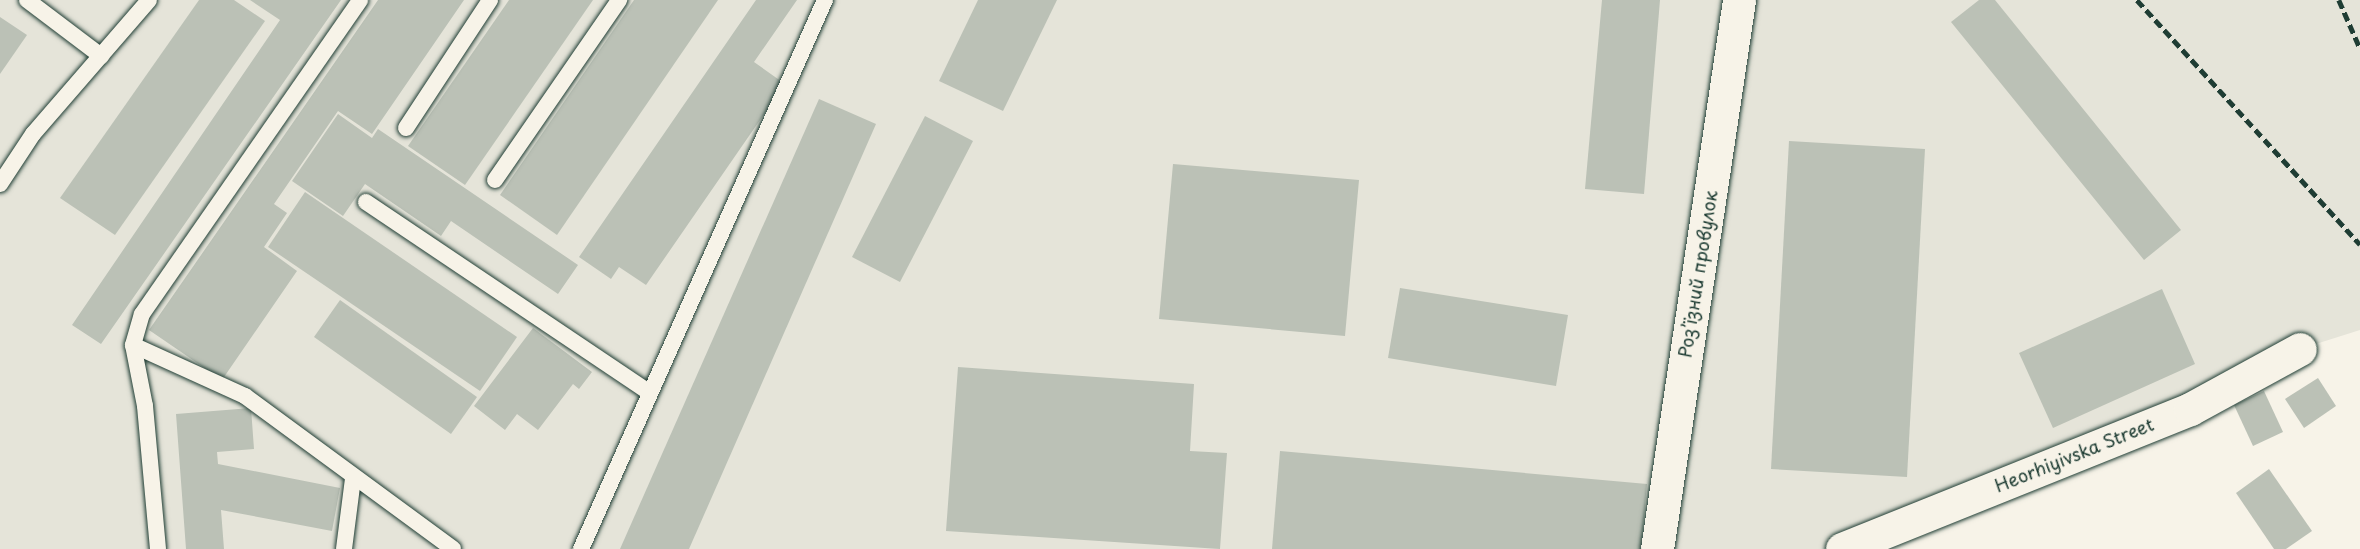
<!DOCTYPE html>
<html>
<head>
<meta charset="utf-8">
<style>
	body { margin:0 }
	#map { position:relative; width:2360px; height:549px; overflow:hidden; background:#f7f3e8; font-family:"Playpen Sans",sans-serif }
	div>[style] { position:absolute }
	.built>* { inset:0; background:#e5e4d9 }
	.building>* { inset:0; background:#bbc1b6 }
	.roads { filter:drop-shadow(0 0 2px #1f3d34) drop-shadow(0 0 2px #1f3d34) }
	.lane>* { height:16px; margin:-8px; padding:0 8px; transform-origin:8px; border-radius:8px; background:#f7f3e8 }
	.street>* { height:33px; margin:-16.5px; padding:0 16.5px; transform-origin:16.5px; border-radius:16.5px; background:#f7f3e8 }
	.rail>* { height:4.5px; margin-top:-2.25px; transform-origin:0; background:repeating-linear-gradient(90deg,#1f3d34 0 9px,transparent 0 13.5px) }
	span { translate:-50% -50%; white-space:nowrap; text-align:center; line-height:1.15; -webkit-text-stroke:5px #f7f3e8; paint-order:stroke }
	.street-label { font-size:18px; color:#1f3d34 }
</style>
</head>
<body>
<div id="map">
	<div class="built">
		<i style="clip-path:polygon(0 0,2360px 0,2360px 330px,2300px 349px,1841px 549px,0 549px)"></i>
	</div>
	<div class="building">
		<i style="clip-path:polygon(199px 0,234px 0,265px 21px,115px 235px,60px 198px)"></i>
		<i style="clip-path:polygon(250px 0,341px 0,101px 344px,72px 325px,280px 20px)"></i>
		<i style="clip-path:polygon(378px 0,464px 0,372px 134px,338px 111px,274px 204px,287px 213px,264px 247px,297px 271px,222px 380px,149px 330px)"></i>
		<i style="clip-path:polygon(509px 0,593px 0,465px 185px,408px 146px)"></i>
		<i style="clip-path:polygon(634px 0,718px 0,557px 235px,500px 195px)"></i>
		<i style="clip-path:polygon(756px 0,797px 0,754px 62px,785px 84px,646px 285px,619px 267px,611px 279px,579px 257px)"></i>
		<i style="clip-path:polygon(978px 0,1057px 0,1003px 111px,939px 81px)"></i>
		<i style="clip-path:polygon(1602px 0,1660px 0,1644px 194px,1585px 189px)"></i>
		<i style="clip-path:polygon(1979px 0,1995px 0,2181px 230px,2144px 260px,1951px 22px)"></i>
		<i style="clip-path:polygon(0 17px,27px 35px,0 74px)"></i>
		<i style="clip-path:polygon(819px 99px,876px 124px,689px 549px,620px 549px)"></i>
		<i style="clip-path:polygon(338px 114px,372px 138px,378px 129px,578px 265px,558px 294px,451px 221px,441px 236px,365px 184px,343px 216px,292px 181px)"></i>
		<i style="clip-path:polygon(925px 116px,973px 141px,900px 282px,852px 257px)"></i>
		<i style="clip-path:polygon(1789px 141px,1925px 149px,1907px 477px,1771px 469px)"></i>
		<i style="clip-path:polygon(1173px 164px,1359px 180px,1345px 336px,1159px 319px)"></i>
		<i style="clip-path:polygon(305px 192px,517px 337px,480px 391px,268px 247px)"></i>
		<i style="clip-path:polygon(1400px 288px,1568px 315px,1556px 386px,1388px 358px)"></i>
		<i style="clip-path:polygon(2162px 289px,2195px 364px,2053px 428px,2019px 353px)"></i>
		<i style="clip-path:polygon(340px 300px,477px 397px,451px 434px,314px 337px)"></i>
		<i style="clip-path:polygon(533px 328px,592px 372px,579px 389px,573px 384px,538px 430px,517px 414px,505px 430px,474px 406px)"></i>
		<i style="clip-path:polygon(958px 367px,1194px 384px,1190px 451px,1227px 453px,1220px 549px,946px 531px)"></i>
		<i style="clip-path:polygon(2318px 378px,2336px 406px,2304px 428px,2285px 399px)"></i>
		<i style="clip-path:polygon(2264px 391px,2283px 432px,2253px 446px,2234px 405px)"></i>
		<i style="clip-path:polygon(251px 408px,254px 449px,217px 452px,218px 464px,340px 488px,332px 531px,221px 510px,224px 549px,186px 549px,176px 414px)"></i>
		<i style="clip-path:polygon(1280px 451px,1647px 484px,1641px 549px,1272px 549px)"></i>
		<i style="clip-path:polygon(2269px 469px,2312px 531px,2286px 549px,2274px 549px,2236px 493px)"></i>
	</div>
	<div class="roads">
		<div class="lane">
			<i style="left:27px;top:0;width:93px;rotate:37.1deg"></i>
			<i style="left:406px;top:128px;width:153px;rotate:-56.7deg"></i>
			<i style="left:495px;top:180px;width:219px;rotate:-55.4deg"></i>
			<i style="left:0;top:184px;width:60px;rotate:-56.6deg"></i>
			<i style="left:33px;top:134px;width:177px;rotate:-49.1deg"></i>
			<i style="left:366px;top:202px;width:339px;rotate:33.9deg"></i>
			<i style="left:133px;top:345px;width:123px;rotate:24.5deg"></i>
			<i style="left:245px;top:396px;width:258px;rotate:36.3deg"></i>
			<i style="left:158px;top:549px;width:144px;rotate:-95.2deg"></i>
			<i style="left:145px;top:406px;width:62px;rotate:-101.1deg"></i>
			<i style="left:133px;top:345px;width:32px;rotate:-74deg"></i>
			<i style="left:142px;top:314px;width:382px;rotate:-55.2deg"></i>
			<i style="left:344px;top:549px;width:71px;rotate:-82.7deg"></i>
			<i style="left:581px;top:549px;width:601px;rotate:-66.04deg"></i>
		</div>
		<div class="street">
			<i style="left:1657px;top:549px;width:555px;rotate:-81.5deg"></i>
			<i style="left:1842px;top:549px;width:375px;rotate:-21.9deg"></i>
			<i style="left:2190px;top:409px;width:125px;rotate:-28.6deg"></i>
		</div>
	</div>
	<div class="rail">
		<i style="left:2137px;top:0;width:331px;rotate:47.6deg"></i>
		<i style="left:2339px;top:0;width:52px;rotate:66.4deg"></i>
	</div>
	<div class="street-label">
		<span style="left:1698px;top:274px;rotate:-81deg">Роз’їзний провулок</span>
		<span style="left:2074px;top:455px;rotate:-22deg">Heorhiyivska Street</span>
	</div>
</div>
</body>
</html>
